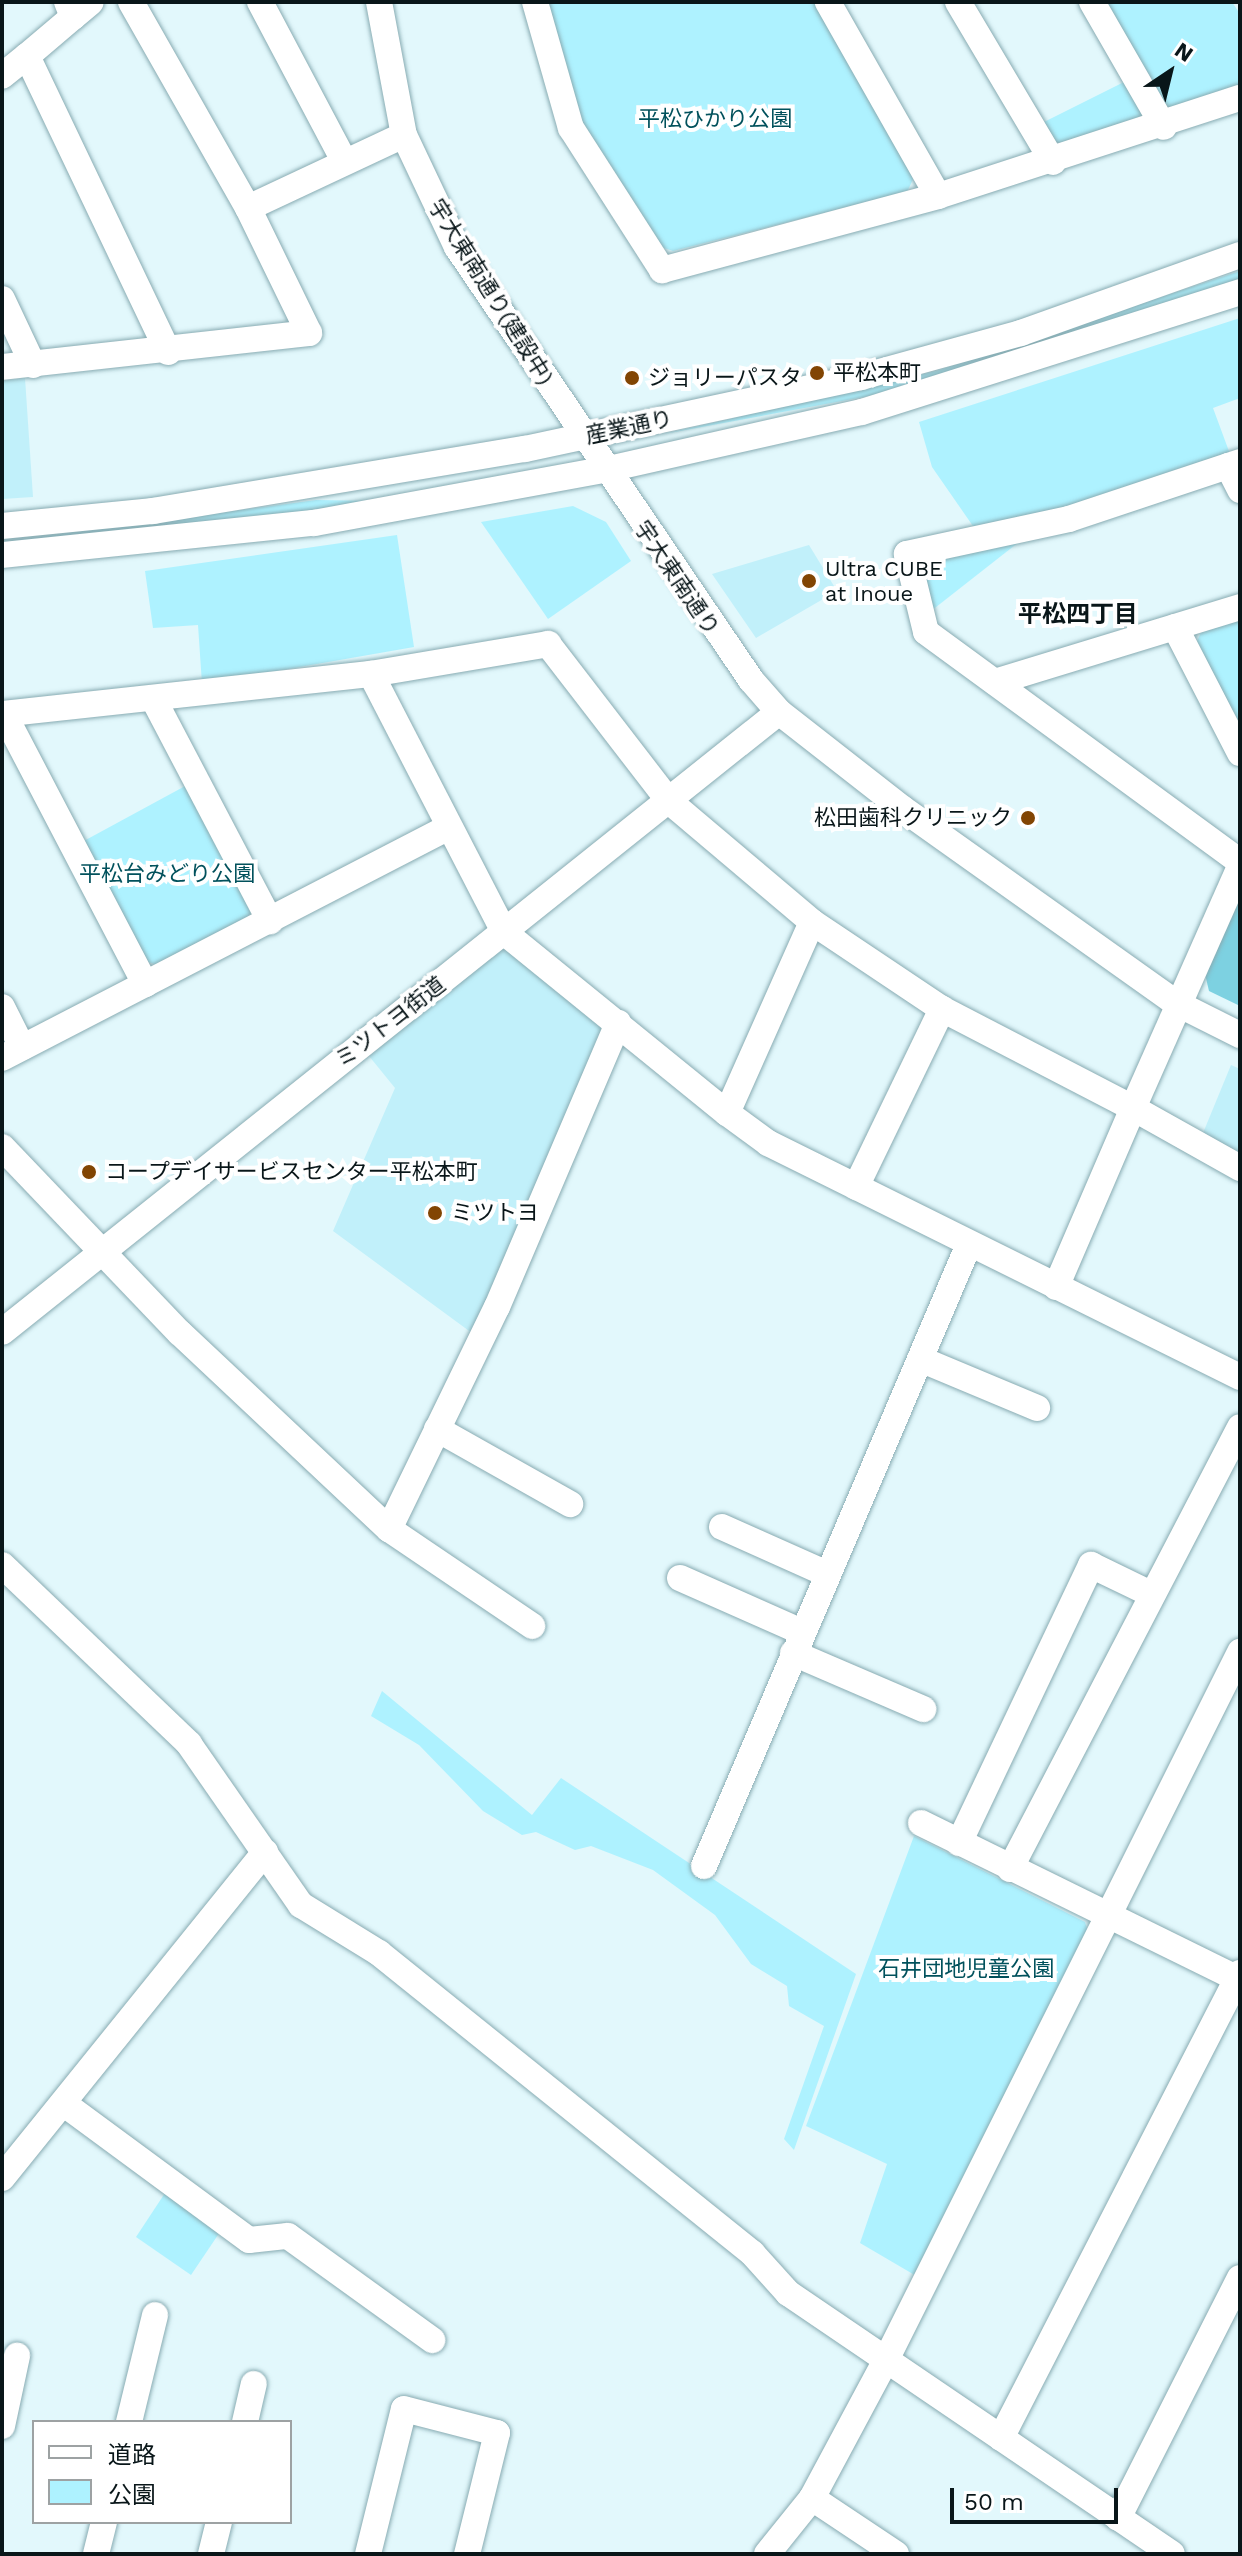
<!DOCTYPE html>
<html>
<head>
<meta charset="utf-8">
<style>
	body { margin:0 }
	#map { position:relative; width:1242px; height:2556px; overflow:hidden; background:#e2f8fc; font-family:"Work Sans","Noto Sans JP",sans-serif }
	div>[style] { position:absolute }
	.built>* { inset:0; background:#c1f0fa }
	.green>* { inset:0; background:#aef2ff }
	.water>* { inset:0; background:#7dd1e1 }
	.roads { filter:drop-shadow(0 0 2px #88abb2) drop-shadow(0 0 2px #88abb2) }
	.minor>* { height:26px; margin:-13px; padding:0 13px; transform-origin:13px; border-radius:13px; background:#fff }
	.dots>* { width:22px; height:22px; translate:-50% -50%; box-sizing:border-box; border:4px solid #fff; border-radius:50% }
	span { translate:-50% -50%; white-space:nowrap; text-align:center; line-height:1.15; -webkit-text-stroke:8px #fff; paint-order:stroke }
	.park-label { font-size:22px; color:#01515c }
	.street-label { font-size:22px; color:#091619 }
	.poi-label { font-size:22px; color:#091619 }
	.left { translate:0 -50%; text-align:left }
	.right { translate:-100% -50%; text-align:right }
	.neighbourhood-label { font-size:24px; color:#091619; font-weight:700 }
	.frame { position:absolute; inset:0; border:4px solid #091619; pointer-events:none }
	.legend { position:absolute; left:32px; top:2420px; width:260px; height:104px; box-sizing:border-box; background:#fff; border:2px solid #9da2a3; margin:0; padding:10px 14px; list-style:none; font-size:24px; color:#091619 }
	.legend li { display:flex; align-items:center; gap:16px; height:40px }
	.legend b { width:40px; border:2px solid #9da2a3 }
	.north { position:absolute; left:1130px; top:32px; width:80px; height:80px; -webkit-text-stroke:6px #fff; paint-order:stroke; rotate:35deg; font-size:22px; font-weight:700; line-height:32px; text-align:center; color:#091619 }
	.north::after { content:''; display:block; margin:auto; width:28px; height:36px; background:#091619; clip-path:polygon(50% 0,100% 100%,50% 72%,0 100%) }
	.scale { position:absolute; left:950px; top:2488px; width:168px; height:36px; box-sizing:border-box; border:4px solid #091619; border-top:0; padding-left:10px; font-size:24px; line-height:28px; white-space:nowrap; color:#091619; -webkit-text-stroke:6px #fff; paint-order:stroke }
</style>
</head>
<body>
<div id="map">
	<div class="built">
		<i style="clip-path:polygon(25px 378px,33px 497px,2px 499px,2px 381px)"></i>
		<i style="clip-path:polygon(809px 545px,837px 591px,756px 638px,712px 574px)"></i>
		<i style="clip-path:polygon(504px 947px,606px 1026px,476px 1336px,333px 1231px,395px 1088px,369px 1056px)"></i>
		<i style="clip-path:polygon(1231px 1065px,1240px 1069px,1240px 1154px,1203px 1133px)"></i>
	</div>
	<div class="green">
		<i style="clip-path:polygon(546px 2px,816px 2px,916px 173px,907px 192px,673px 251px,658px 246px,596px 153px,567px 92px)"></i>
		<i style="clip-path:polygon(1105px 2px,1232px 2px,1240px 14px,1240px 93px,1180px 113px,1166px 106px)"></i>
		<i style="clip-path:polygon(1126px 81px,1144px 114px,1138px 124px,1066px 145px,1053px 141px,1042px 123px)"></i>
		<i style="clip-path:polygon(1240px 271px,1240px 279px,880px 394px,664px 434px,937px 371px)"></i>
		<i style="clip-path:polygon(1240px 318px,1240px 398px,1213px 408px,1230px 454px,1101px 499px,975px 529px,932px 467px,919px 422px)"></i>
		<i style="clip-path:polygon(316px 500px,378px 501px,146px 533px,2px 542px)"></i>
		<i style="clip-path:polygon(573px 506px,606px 522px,631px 561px,548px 619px,481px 522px)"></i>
		<i style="clip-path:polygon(397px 535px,414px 647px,202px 684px,198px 625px,153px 628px,145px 571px)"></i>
		<i style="clip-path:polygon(1024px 538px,931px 611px,923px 561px)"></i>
		<i style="clip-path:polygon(1240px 618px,1240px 732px,1195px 646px,1202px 630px)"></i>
		<i style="clip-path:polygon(187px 785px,254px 908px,244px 922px,158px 965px,144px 961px,82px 842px)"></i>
		<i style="clip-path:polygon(382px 1691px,532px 1815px,561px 1778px,856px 1974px,794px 2150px,784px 2139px,824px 2026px,789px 2006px,787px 1986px,751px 1964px,715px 1915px,653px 1870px,591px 1846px,575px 1850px,536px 1832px,522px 1835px,483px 1811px,419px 1745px,371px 1716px)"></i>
		<i style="clip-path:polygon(914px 1836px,1085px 1922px,1089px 1935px,918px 2277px,860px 2243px,887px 2164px,806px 2126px)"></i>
		<i style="clip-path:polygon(167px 2190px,222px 2229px,191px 2275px,136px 2237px)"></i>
	</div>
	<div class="water">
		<i style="clip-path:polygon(1240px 892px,1240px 1006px,1209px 991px,1204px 970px)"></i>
	</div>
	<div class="roads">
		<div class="minor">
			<i style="left:67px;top:2px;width:16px;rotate:68deg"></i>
			<i style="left:73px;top:17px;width:23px;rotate:-40deg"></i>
			<i style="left:131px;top:2px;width:237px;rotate:60.4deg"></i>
			<i style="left:260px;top:2px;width:178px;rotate:62.1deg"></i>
			<i style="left:379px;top:2px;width:135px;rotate:79.4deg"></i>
			<i style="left:404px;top:135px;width:124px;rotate:64.7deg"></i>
			<i style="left:457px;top:247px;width:523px;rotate:55.82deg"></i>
			<i style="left:751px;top:680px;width:43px;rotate:48.8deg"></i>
			<i style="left:779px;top:712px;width:157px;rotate:38deg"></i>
			<i style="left:903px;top:809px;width:335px;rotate:35.4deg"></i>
			<i style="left:1176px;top:1003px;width:72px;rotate:26.6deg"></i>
			<i style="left:535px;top:2px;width:131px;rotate:74.1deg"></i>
			<i style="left:571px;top:128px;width:169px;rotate:57.3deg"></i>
			<i style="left:662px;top:270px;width:286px;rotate:-15deg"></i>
			<i style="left:938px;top:196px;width:223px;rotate:-119.6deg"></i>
			<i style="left:958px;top:2px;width:186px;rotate:59.3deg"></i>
			<i style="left:1092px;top:2px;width:144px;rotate:60.1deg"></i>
			<i style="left:27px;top:56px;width:60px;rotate:-40.3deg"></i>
			<i style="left:2px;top:76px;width:32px;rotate:-39deg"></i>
			<i style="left:27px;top:56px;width:328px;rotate:64.5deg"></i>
			<i style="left:938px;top:196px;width:318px;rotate:-18deg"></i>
			<i style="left:2px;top:299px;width:73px;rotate:64.8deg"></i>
			<i style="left:2px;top:367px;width:309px;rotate:-6.3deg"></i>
			<i style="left:309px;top:333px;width:139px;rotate:-116deg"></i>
			<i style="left:248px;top:208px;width:172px;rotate:-25.1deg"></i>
			<i style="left:1240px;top:462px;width:180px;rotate:161.6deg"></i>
			<i style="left:1069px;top:519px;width:166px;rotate:167.8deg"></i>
			<i style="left:907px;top:554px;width:80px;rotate:76.3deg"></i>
			<i style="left:926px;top:632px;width:389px;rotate:36.2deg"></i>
			<i style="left:1228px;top:466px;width:27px;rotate:63deg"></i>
			<i style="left:2px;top:526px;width:152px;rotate:-5.7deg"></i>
			<i style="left:153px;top:511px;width:377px;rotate:-9.5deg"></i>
			<i style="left:525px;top:449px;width:344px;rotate:-12.1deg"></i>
			<i style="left:861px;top:377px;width:166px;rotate:-15.4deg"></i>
			<i style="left:1021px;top:333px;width:232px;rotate:-19.6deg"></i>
			<i style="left:2px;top:555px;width:314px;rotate:-5.9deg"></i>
			<i style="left:314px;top:523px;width:295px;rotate:-10.4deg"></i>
			<i style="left:604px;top:470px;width:264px;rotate:-12.7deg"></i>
			<i style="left:862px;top:412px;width:397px;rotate:-17.6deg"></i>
			<i style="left:1175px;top:627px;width:142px;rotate:62.7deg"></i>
			<i style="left:371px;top:674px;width:290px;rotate:62.7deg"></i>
			<i style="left:504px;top:932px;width:287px;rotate:39.1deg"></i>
			<i style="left:727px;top:1113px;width:51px;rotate:36.2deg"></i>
			<i style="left:768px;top:1143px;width:527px;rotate:26.37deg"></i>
			<i style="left:995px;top:682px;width:256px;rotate:-17deg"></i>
			<i style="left:154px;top:700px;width:250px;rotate:62.3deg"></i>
			<i style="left:2px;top:714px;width:371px;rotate:-6.2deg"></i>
			<i style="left:371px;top:674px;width:180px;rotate:-9.6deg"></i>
			<i style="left:548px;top:644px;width:198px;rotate:52.4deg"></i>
			<i style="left:669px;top:801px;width:187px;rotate:40.2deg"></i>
			<i style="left:812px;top:922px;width:156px;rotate:33.8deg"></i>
			<i style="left:942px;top:1009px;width:215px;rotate:27.4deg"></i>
			<i style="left:1133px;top:1108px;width:264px;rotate:-66.1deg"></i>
			<i style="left:4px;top:714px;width:305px;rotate:62.4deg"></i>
			<i style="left:2px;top:1007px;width:45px;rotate:63.4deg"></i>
			<i style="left:2px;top:1058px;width:501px;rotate:-27.33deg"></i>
			<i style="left:727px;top:1113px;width:209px;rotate:-66deg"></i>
			<i style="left:2px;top:1147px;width:257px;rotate:46.3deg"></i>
			<i style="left:180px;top:1333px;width:287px;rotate:43.2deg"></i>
			<i style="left:389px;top:1529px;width:247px;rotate:-64.1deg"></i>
			<i style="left:497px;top:1307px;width:309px;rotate:-66.9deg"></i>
			<i style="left:856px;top:1187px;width:198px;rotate:-64.2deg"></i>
			<i style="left:1056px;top:1287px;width:195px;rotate:-66.7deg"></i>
			<i style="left:1133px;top:1108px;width:123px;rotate:29.3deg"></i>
			<i style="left:2px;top:1332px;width:994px;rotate:-38.59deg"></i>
			<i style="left:920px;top:1359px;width:127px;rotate:22.7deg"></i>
			<i style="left:437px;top:1429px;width:153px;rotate:29.4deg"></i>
			<i style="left:722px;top:1527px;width:115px;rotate:24.1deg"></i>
			<i style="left:389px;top:1529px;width:173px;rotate:34.1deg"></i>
			<i style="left:2px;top:1565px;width:259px;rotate:43.7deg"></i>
			<i style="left:189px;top:1744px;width:196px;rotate:55.2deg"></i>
			<i style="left:301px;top:1905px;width:92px;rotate:31.6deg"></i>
			<i style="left:379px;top:1953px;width:479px;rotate:38.8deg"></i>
			<i style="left:752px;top:2253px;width:54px;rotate:48deg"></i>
			<i style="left:788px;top:2293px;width:464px;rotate:34.2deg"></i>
			<i style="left:680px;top:1578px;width:133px;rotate:23.9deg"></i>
			<i style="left:793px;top:1653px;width:142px;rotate:23.3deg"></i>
			<i style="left:921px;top:1823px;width:356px;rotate:26.2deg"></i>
			<i style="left:959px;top:1843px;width:308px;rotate:-64.6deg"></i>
			<i style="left:1091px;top:1565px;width:64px;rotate:25.8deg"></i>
			<i style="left:704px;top:1866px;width:676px;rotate:-66.92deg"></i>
			<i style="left:1010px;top:1869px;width:498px;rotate:-62.5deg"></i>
			<i style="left:63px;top:2103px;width:231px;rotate:36.4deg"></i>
			<i style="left:249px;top:2240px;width:39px;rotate:-6deg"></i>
			<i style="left:288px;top:2236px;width:178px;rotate:35.8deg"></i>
			<i style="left:2px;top:2178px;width:419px;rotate:-51.1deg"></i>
			<i style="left:129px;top:2422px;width:110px;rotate:-76.3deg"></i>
			<i style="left:245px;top:2422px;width:39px;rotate:-77deg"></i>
			<i style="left:2px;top:2426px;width:72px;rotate:-77.9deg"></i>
			<i style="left:1001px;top:2438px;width:523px;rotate:-62.8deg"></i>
			<i style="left:812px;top:2498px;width:101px;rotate:33.7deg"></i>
			<i style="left:1118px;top:2518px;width:269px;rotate:-63.1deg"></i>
			<i style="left:96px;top:2554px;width:33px;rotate:-76deg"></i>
			<i style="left:211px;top:2554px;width:33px;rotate:-76deg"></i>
			<i style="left:368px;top:2554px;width:149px;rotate:-76.1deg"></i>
			<i style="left:404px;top:2409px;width:96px;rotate:14.5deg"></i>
			<i style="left:497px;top:2433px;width:125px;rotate:103.9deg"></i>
			<i style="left:767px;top:2554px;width:72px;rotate:-51.2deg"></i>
			<i style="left:812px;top:2498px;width:157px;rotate:-61.8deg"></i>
			<i style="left:886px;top:2360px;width:792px;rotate:-63.43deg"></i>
		</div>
	</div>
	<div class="dots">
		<i style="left:817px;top:373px;background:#824503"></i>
		<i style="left:632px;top:378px;background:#824503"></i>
		<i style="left:809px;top:581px;background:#824503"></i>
		<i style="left:1028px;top:818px;background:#824503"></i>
		<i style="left:89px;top:1172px;background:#824503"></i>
		<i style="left:435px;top:1213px;background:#824503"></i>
	</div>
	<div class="park-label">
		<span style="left:715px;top:119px">平松ひかり公園</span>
		<span style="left:167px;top:874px">平松台みどり公園</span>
		<span style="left:966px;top:1969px">石井団地児童公園</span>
	</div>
	<div class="street-label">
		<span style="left:491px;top:292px;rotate:58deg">宇大東南通り(建設中)</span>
		<span style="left:629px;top:427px;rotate:-12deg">産業通り</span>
		<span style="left:677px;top:578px;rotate:56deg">宇大東南通り</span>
		<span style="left:390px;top:1022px;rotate:-38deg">ミツトヨ街道</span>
	</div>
	<div class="poi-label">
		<span class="left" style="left:833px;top:373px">平松本町</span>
		<span class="left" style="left:648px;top:378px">ジョリーパスタ</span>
		<span class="left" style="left:825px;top:581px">Ultra CUBE<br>at Inoue</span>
		<span class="right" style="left:1012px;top:818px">松田歯科クリニック</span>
		<span class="left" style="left:105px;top:1172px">コープデイサービスセンター平松本町</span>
		<span class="left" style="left:451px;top:1213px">ミツトヨ</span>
	</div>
	<div class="neighbourhood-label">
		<span style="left:1078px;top:615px">平松四丁目</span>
	</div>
	<div class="frame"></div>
	<ul class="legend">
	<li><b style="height:10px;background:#fff"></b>道路</li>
	<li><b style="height:22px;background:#aef2ff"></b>公園</li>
	</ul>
	<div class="north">N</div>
	<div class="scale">50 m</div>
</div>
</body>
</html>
